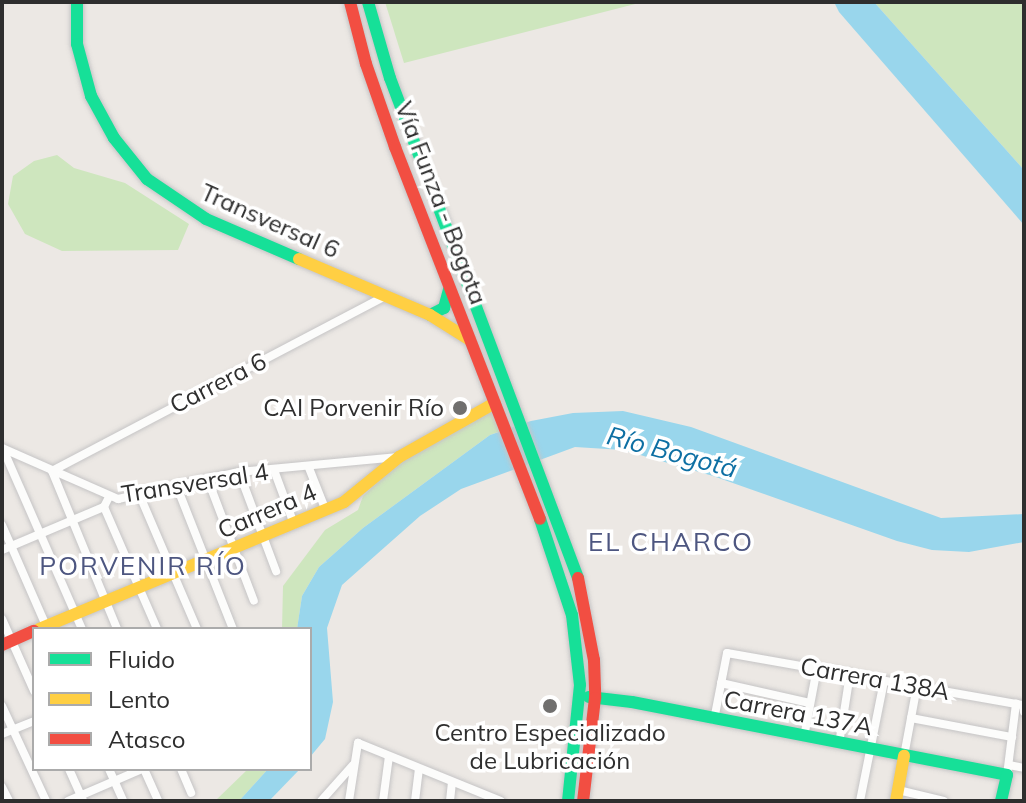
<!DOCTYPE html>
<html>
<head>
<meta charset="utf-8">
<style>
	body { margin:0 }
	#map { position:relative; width:1026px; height:803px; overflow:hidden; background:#ece8e4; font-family:Mulish,sans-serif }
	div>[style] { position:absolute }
	.green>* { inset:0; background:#cee6be }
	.water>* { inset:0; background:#99d6ec }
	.roads { filter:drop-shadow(0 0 2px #c5c4c5) drop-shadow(0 0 2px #c5c4c5) }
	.street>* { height:8px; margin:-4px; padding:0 4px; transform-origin:4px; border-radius:4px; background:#fcfcfb }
	.fast>* { height:12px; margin:-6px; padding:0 6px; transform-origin:6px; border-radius:6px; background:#16e098 }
	.slow>* { height:12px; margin:-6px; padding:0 6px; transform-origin:6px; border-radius:6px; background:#ffcf43 }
	.jam>* { height:12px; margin:-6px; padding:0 6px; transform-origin:6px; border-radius:6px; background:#f24e42 }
	.dots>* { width:22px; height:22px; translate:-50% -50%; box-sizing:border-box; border:4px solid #fff; border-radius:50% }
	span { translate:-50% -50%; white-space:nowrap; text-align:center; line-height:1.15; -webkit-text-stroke:7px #fff; paint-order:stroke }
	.street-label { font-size:24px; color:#2e2e2e }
	.poi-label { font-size:24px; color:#2e2e2e }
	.right { translate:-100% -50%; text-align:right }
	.water-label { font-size:26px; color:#0d6fa3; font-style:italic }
	.neighbourhood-label { font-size:26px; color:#4d5680; letter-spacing:2px }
	.frame { position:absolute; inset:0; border:4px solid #2e2e2e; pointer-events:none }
	.legend { position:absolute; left:32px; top:627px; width:280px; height:144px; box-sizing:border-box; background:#fff; border:2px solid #ababab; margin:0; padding:10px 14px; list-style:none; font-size:24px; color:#2e2e2e }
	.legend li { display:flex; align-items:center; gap:16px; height:40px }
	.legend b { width:40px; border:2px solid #ababab }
</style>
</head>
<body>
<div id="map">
	<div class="green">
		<i style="clip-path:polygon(385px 2px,643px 2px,404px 63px)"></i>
		<i style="clip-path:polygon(874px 2px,1024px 2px,1024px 170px)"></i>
		<i style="clip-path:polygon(57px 155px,74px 168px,125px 183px,189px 224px,178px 250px,62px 251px,25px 234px,8px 204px,13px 176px,34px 161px)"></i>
		<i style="clip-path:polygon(492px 409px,501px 431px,490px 435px,363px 528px,319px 567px,302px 596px,297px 629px,282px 629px,283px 586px,325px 530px,358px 510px,363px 496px,403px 459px)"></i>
		<i style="clip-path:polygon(248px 769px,268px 769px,239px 801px,215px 801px)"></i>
	</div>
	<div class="water">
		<i style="clip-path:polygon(834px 2px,874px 2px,1024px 170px,1024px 225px,839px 12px)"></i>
		<i style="clip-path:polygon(623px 411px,691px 427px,941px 518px,1024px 514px,1024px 542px,969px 552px,932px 550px,897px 541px,713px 476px,623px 450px,575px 447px,461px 489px,420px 516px,342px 585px,327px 628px,333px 702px,325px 739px,310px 757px,310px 629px,297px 629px,302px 596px,319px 567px,363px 528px,490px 435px,531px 421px,573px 413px)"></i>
		<i style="clip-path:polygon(268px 769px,300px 769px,269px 801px,239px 801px)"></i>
	</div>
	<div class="roads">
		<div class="street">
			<i style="left:2px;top:448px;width:127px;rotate:23.7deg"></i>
			<i style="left:118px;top:499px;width:124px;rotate:-12.6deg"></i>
			<i style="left:239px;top:472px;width:160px;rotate:-5.4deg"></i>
			<i style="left:3px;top:449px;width:197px;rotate:66.3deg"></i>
			<i style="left:309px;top:468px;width:46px;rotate:68.4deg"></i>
			<i style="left:274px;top:470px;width:58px;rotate:69.7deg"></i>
			<i style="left:52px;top:471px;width:376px;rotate:-27.7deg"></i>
			<i style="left:52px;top:471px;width:171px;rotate:67.6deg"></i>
			<i style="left:239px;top:472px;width:106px;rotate:69.5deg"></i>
			<i style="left:208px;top:480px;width:129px;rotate:69.2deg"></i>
			<i style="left:177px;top:487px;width:153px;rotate:68.5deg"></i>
			<i style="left:140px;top:496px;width:145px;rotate:66.8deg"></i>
			<i style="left:109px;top:497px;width:11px;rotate:117deg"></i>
			<i style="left:104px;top:507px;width:133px;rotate:66.5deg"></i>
			<i style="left:2px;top:525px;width:112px;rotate:66.4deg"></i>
			<i style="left:2px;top:550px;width:111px;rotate:-22.9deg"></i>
			<i style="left:2px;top:619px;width:79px;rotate:66deg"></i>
			<i style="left:721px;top:683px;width:91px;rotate:12.7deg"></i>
			<i style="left:2px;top:706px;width:105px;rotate:65.1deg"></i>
			<i style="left:911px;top:718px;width:103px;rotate:10.7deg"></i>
			<i style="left:714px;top:720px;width:68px;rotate:-79deg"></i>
			<i style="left:727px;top:653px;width:301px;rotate:10deg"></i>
			<i style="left:1023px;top:705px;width:7px;rotate:82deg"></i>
			<i style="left:2px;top:734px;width:35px;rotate:-22deg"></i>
			<i style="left:804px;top:737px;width:70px;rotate:-79.3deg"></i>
			<i style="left:839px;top:744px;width:71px;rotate:-81.1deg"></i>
			<i style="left:904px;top:756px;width:71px;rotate:-79.5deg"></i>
			<i style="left:1009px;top:765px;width:15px;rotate:11deg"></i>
			<i style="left:69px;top:769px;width:35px;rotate:66deg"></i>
			<i style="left:109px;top:769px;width:35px;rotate:66deg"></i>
			<i style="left:144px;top:769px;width:35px;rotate:66deg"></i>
			<i style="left:181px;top:769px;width:26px;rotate:67deg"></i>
			<i style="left:1007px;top:775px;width:72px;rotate:-82.8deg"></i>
			<i style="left:2px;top:787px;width:16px;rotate:63deg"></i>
			<i style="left:898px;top:790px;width:47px;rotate:13.4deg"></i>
			<i style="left:68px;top:801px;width:81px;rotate:-23.4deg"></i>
			<i style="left:321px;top:801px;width:48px;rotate:-48.4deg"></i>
			<i style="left:349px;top:801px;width:59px;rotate:-81.2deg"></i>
			<i style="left:358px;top:743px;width:154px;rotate:22.1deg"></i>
			<i style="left:383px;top:801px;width:45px;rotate:-82.4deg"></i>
			<i style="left:415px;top:801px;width:32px;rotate:-83deg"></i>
			<i style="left:450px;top:801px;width:18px;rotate:-84deg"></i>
			<i style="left:860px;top:801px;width:122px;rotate:-78.7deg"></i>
		</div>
		<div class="fast">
			<i style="left:77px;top:2px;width:42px;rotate:90deg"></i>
			<i style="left:77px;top:44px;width:54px;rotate:74.9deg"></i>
			<i style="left:91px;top:96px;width:48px;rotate:61.3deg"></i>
			<i style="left:114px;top:138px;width:53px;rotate:51.2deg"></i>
			<i style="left:147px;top:179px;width:71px;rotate:34.1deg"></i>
			<i style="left:206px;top:219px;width:101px;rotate:23.3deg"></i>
			<i style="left:368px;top:2px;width:79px;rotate:73.9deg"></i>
			<i style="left:390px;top:78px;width:534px;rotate:69.39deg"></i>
			<i style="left:430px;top:315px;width:16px;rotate:-27deg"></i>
			<i style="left:444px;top:308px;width:20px;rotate:-75deg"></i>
			<i style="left:540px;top:519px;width:101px;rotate:71.6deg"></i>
			<i style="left:572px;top:615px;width:70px;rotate:83.5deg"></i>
			<i style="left:580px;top:685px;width:117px;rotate:95.9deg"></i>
			<i style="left:589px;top:697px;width:43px;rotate:6.6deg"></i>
			<i style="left:632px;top:702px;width:382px;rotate:11deg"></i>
			<i style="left:1007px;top:775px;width:27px;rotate:103deg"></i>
		</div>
		<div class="slow">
			<i style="left:299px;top:259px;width:142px;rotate:23.1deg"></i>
			<i style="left:430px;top:315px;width:47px;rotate:32deg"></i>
			<i style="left:39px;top:629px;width:330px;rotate:-22.6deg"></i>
			<i style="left:344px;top:502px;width:71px;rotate:-39.3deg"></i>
			<i style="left:399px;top:457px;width:110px;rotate:-29.4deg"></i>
			<i style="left:896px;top:801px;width:46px;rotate:-79.9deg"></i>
		</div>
		<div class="jam">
			<i style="left:350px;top:2px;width:64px;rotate:75.5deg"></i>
			<i style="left:366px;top:64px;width:88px;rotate:70.7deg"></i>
			<i style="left:395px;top:147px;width:399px;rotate:68.7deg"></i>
			<i style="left:578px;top:578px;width:84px;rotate:79deg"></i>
			<i style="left:594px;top:660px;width:38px;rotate:88deg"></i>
			<i style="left:595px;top:698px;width:104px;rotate:96.6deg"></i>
			<i style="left:2px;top:645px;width:35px;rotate:-24deg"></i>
		</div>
	</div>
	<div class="dots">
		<i style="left:460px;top:408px;background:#706f6e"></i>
		<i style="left:550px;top:706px;background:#706f6e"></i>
	</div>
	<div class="street-label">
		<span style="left:441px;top:203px;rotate:69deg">Vía Funza - Bogota</span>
		<span style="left:270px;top:221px;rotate:24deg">Transversal 6</span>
		<span style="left:218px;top:383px;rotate:-27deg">Carrera 6</span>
		<span style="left:195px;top:483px;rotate:-9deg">Transversal 4</span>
		<span style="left:267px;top:511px;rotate:-23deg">Carrera 4</span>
		<span style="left:875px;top:679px;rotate:10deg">Carrera 138A</span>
		<span style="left:798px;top:713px;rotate:11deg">Carrera 137A</span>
	</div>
	<div class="poi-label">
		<span class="right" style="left:444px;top:408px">CAI Porvenir Río</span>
		<span style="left:550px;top:747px">Centro Especializado<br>de Lubricación</span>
	</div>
	<div class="water-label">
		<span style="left:672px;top:452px;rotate:15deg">Río Bogotá</span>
	</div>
	<div class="neighbourhood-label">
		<span style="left:671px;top:542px">EL CHARCO</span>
		<span style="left:143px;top:566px">PORVENIR RÍO</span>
	</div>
	<div class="frame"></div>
	<ul class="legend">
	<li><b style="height:10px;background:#16e098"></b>Fluido</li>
	<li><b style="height:10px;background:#ffcf43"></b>Lento</li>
	<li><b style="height:10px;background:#f24e42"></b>Atasco</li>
	</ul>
</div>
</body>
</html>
